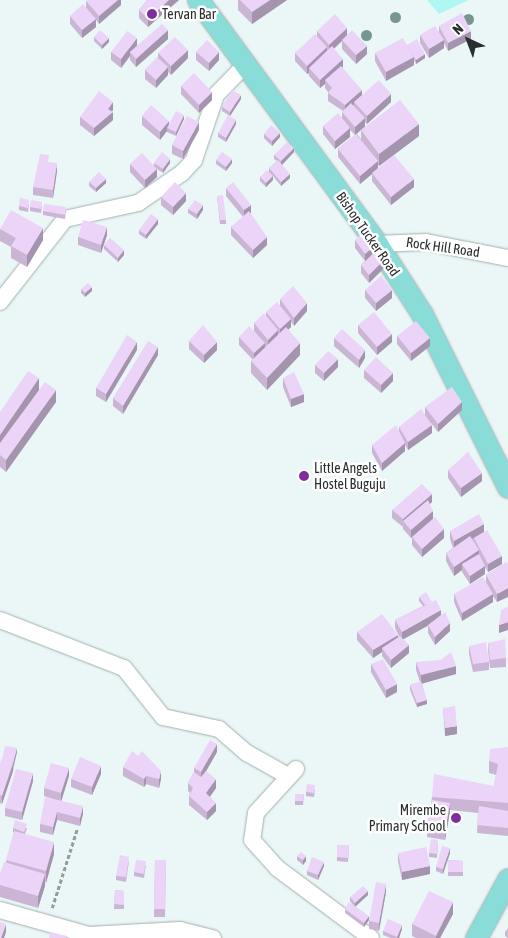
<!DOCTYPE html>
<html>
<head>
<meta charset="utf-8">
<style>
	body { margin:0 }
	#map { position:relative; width:508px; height:938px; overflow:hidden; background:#ebf7f6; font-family:"Asap Condensed",sans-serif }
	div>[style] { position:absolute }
	.green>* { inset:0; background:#b0f6f3 }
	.path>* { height:2.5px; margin-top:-1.25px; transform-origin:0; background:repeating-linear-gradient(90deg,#959d9c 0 4px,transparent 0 6.5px) }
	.roads { filter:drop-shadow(0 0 1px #a3afae) drop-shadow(0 0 1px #a3afae) }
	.minor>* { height:16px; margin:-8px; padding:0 8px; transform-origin:8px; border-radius:8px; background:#fff }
	.major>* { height:21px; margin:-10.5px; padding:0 10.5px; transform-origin:10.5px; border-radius:10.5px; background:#8adcd9 }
	.trees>* { width:11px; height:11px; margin:-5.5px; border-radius:50%; background:#769694 }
	.wall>* { inset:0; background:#cbb5d5 }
	.shaded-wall>* { inset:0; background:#a594ae }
	.building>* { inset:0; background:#ecd3f8 }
	.dots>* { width:14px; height:14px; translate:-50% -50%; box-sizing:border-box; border:2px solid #fff; border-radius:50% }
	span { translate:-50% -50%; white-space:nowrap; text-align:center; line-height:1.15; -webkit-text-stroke:5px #fff; paint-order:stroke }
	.poi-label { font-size:14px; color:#2a2e2e }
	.left { translate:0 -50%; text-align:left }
	.right { translate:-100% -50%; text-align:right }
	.street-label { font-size:14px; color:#2a2e2e }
	.north { position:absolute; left:443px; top:15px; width:50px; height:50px; -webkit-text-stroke:4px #fff; paint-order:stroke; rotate:317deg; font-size:14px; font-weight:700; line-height:20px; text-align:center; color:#2a2e2e }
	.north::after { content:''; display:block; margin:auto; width:18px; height:22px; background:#2a2e2e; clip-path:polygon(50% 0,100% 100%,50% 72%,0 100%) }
</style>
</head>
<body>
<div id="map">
	<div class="green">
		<i style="clip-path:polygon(427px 0,469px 0,439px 14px)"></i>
	</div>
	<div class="path">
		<i style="left:52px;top:908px;width:83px;rotate:-72.4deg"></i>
	</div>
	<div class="roads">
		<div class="minor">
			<i style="left:377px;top:244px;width:49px;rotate:-2.3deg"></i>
			<i style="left:426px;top:242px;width:84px;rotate:11deg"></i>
			<i style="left:0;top:302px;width:105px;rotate:-51.9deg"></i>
			<i style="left:65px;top:219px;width:75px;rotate:-12.4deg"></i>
			<i style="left:138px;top:203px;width:53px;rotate:-34.3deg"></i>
			<i style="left:182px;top:173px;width:18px;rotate:-47deg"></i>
			<i style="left:194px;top:160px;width:69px;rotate:-71.3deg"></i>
			<i style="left:216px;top:95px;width:43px;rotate:-45.9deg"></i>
			<i style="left:0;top:620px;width:133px;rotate:21.2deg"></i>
			<i style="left:124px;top:668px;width:63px;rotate:51.5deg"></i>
			<i style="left:163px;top:717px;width:57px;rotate:12.1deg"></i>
			<i style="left:219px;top:729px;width:37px;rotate:41deg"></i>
			<i style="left:247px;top:753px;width:47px;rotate:29.3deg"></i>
			<i style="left:296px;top:769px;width:59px;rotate:132.3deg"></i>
			<i style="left:256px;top:813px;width:27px;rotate:98deg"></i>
			<i style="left:252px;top:840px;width:38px;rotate:48deg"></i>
			<i style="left:277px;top:868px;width:117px;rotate:36.7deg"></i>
			<i style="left:0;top:910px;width:92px;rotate:15.7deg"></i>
			<i style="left:89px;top:935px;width:91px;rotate:-3.1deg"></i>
			<i style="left:180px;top:930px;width:34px;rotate:14deg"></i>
		</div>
		<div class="major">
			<i style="left:198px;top:0;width:303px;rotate:53.7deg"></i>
			<i style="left:377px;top:244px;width:83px;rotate:57.3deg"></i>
			<i style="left:422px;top:314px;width:193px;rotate:63.6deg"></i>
			<i style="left:476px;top:938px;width:67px;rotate:-61.5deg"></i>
		</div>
	</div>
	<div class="trees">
		<i style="left:395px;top:17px"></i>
		<i style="left:468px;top:19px"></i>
		<i style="left:366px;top:35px"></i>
	</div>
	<div class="wall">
		<i style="clip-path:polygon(121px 0,121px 5px,99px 24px,96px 20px,96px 27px,82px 38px,70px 24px,70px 16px,86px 8px,86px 1px)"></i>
		<i style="clip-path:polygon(147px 0,179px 0,148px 27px,139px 18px,139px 10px)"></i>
		<i style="clip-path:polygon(238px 0,287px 0,252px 24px,238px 10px)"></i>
		<i style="clip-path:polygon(439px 26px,471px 39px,448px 51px,444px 43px,444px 48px,429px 58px,420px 43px,420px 35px,439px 33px)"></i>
		<i style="clip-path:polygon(evenodd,317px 31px,347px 35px,367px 54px,356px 64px,342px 49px,342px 41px,334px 49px,343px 67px,342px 68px,362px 95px,391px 102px,367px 124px,365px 122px,365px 127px,419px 136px,379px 166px,378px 165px,378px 168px,414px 187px,391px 205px,372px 181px,372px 174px,360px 184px,338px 157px,338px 149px,355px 135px,350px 130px,350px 137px,335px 149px,323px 134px,323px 126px,342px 117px,342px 112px,343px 111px,328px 101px,328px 92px,325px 88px,325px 84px,320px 88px,309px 76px,309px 73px,307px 74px,295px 61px,295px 53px,317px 36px,317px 31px,361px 130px,361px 139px,357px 134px,361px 130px)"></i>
		<i style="clip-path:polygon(94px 37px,109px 42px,102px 49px,94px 41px)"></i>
		<i style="clip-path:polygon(168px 39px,136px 67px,130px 60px,130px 56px,121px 68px,111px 60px,111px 52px)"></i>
		<i style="clip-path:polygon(407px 45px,425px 58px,416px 64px,414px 60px,414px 65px,386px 81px,375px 61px,375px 53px)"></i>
		<i style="clip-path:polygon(196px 52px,219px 60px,209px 71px,196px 60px)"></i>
		<i style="clip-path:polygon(158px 53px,188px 58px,171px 75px,168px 72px,168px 75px,156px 88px,145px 79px,145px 70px,158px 58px)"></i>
		<i style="clip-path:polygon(181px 86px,212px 100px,199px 113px,181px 94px)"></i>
		<i style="clip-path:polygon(241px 99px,230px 116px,222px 111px,222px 107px)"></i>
		<i style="clip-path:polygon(113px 110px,112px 112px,113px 120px,94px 136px,80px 125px,80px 117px)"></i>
		<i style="clip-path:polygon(142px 116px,169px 125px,184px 119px,176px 136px,167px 132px,167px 131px,160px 140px,142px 125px)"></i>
		<i style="clip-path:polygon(236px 124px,226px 142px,218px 137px,218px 133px)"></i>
		<i style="clip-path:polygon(199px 130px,183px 159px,172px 154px,172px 145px)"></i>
		<i style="clip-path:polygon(264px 134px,280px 137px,272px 146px,264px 138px)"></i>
		<i style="clip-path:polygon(294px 152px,282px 165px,290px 178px,281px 186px,273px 176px,273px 180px,266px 187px,260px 181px,260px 177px,269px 172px,269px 168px,277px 161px,274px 159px,274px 155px)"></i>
		<i style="clip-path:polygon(216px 160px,232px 163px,226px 171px,216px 164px)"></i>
		<i style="clip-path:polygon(49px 162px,57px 171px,53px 198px,33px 195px,33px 187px)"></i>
		<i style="clip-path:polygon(154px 163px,170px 163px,163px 173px,157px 169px,157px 177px,145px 188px,130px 172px,130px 164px,154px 165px)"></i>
		<i style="clip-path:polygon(89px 182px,106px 183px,96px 192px,89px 186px)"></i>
		<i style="clip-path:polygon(226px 188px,251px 213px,250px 213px,267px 245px,253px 258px,231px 235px,231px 227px,243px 217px,226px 196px)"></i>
		<i style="clip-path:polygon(217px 196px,226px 220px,226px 224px,220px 224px)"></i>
		<i style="clip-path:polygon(161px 197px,186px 201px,173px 215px,161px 205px)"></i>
		<i style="clip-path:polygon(29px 204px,28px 212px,19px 210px,19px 206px)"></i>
		<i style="clip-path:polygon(42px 206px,41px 213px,30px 211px,30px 207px)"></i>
		<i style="clip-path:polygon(188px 209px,203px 210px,197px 219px,188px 213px)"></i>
		<i style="clip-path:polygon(43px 211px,66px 211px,65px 219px,43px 215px)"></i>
		<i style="clip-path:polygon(158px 224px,146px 239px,139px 234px,139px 230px)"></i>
		<i style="clip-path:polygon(0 229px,43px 240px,27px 267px,11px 258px,11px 247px,0 241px)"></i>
		<i style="clip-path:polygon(107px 235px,101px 253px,78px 245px,78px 237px)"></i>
		<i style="clip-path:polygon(355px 240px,378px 252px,384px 268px,369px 283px,361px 273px,361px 265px,365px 261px,355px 248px)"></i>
		<i style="clip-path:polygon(104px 245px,124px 255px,118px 262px,104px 249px)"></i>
		<i style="clip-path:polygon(81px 289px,92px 291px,85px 297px,81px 293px)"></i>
		<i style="clip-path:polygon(365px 290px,392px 298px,376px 311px,365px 298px)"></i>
		<i style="clip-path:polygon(280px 299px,307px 311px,294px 326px,291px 322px,291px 327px,288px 330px,300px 355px,267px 390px,251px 373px,251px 361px,253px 360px,239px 345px,239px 337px,258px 336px,254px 331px,254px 323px,266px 316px,266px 312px,280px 305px)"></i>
		<i style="clip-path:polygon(358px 325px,392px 342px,377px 355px,358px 333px)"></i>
		<i style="clip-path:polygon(397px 336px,430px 346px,411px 361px,397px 344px)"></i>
		<i style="clip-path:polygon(334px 338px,365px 358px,359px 368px,334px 346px)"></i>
		<i style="clip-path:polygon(189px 341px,217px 350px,204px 363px,189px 349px)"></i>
		<i style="clip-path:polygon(137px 350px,106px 402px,96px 396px,96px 388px)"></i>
		<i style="clip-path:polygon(158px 355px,123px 414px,113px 406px,113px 398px)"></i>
		<i style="clip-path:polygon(315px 365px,338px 367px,324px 381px,315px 373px)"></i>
		<i style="clip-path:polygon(364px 370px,393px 381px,381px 393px,364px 378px)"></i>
		<i style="clip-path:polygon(283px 378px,304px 402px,291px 407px,283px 387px)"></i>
		<i style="clip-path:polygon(39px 390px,56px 402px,6px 472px,0 467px,0 412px)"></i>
		<i style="clip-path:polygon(425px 407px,462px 410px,438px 432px,431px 423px,432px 433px,408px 450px,405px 445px,405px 451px,382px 471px,372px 453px,372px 445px,399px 431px,399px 427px,425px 415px)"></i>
		<i style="clip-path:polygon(448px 470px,482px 481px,461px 497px,448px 478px)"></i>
		<i style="clip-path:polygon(432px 502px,430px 504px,433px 519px,444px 538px,422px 557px,412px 545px,412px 537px,411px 538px,403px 529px,403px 526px,403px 527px,392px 518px,392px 510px)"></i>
		<i style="clip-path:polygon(450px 531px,484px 532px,502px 564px,488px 572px,485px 567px,485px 574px,470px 584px,462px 572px,462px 570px,454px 576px,446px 561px,446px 553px,453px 548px,450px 539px)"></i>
		<i style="clip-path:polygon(507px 562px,497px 602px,493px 596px,493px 602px,462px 621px,454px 602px,454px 594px,486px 582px,486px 575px)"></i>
		<i style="clip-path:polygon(419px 597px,441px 615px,450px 631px,435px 645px,428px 633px,428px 626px,403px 639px,409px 653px,391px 668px,382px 656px,382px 652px,373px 658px,357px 640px,357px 632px,398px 637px,399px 636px,395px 628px,395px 620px,423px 606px,419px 601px)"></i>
		<i style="clip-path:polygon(488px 643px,506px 658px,506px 667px,490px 668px,488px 651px)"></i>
		<i style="clip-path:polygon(469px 646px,489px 662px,489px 670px,473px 672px,469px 654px)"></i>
		<i style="clip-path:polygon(416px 662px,456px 674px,422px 683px,427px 704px,417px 707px,410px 690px,410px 685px,420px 682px,416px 670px)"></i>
		<i style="clip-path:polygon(371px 664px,397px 692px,386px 698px,371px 672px)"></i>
		<i style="clip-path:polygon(443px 708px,457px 734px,445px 736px)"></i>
		<i style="clip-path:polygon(508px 747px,508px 836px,477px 833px,478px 813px,450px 810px,445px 840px,427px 837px,427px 829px,432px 797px,494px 786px,496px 775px,489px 773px,489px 761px)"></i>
		<i style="clip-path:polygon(17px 752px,13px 771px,2px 804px,0 803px,0 764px)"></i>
		<i style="clip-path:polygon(217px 752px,206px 771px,216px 788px,210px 797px,216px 811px,207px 820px,189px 805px,189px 796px,190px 793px,188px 791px,188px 783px,194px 772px,194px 768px)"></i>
		<i style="clip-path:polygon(123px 767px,161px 779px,159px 788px,146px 784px,144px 787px,123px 776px)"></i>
		<i style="clip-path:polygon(101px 774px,92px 795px,71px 787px,71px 779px)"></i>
		<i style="clip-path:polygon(69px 776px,61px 801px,83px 814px,80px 826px,57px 820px,53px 835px,40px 832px,40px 824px,53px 799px,44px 796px,44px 788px)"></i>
		<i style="clip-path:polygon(33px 781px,22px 820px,5px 816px,5px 808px)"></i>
		<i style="clip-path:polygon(315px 789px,314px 797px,306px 796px,306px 792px)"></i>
		<i style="clip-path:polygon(295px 794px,304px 794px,303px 805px,295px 805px)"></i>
		<i style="clip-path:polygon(13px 828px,27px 828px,25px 834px,54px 854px,46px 883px,45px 882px,45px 886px,38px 908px,0 897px,0 874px,6px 862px,14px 833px,13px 832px)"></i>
		<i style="clip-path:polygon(438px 844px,437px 858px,429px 857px,429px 853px)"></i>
		<i style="clip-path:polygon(337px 845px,349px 845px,348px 862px,337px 861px)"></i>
		<i style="clip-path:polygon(398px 853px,430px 874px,402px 880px,398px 861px)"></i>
		<i style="clip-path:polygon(450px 853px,443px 874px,436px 871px,436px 867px)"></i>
		<i style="clip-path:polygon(297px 856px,306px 861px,303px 865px,297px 860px)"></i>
		<i style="clip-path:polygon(155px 860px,166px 860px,165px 917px,154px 917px)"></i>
		<i style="clip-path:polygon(448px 860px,463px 861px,463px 876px,448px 876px)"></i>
		<i style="clip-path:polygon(129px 861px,126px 882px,116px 880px,116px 876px)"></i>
		<i style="clip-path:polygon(146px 865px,144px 878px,134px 876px,134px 872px)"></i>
		<i style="clip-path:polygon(324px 866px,318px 880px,307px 875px,307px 871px)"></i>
		<i style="clip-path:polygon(115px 890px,124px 891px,124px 909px,114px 909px)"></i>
		<i style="clip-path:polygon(386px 892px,379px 931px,369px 929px,369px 921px)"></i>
		<i style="clip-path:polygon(368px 895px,355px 906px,369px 920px,364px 927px,345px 913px,345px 909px,353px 905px,350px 901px,350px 897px)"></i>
		<i style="clip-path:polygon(453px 914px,440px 938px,416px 938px,412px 936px,412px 924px)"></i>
		<i style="clip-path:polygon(508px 928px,508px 938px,505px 936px,505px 932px)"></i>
		<i style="clip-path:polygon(402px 929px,399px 938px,391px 938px,383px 935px,383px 931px)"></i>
	</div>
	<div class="shaded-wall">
		<i style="clip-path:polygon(118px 0,121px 0,121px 5px,99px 24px,99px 16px)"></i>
		<i style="clip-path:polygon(169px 0,179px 0,148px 27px,148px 19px)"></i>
		<i style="clip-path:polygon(270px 0,287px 0,252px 24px,252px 12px)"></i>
		<i style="clip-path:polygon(96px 19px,96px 27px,82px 38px,82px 30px)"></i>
		<i style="clip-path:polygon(347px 28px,347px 36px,329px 53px,329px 45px)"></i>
		<i style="clip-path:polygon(168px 30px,168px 39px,136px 67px,136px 59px)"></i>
		<i style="clip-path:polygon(471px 31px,471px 39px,448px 51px,448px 43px)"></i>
		<i style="clip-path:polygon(109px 38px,109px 42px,102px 49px,102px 45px)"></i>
		<i style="clip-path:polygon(137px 38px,137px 46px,130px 52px,130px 56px,121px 68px,121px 59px)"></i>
		<i style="clip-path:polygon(444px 40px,444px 48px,429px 58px,429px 49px)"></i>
		<i style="clip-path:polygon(367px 46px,367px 54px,356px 64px,356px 55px)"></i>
		<i style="clip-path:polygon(327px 47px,327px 55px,309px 68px,309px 73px,307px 74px,307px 66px)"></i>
		<i style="clip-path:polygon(188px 50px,188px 58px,171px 75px,171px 66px)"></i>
		<i style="clip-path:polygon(219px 52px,219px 60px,209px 71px,209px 63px)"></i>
		<i style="clip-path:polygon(425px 54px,425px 58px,416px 64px,416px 60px)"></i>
		<i style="clip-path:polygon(414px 57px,414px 65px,386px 81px,386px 72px)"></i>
		<i style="clip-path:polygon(343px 59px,343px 67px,327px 82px,325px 80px,325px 84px,320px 88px,320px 80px)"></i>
		<i style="clip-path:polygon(168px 67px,168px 75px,156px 88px,156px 80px)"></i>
		<i style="clip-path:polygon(362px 90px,362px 98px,354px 102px,354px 105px,345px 113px,345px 105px)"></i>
		<i style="clip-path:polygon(212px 92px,212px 100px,199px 113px,199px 105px)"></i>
		<i style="clip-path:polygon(391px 94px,391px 102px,367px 124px,367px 116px)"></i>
		<i style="clip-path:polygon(241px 95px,241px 99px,230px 116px,230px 112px)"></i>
		<i style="clip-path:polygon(113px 102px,113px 110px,110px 114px,113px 112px,113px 120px,94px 136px,94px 128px)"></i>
		<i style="clip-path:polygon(184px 115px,184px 119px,176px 136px,176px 132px)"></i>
		<i style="clip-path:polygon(365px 118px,365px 126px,355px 135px,355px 127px)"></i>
		<i style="clip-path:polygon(236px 120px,236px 124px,226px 142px,226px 138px)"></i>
		<i style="clip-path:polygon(169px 121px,169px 129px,167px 128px,167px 131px,160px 140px,160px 132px)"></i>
		<i style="clip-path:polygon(199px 122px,199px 130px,183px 159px,183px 151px)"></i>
		<i style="clip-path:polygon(419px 124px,419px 136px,379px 166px,379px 154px)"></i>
		<i style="clip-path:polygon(350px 128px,350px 137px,335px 149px,335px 141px)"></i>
		<i style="clip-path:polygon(280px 133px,280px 137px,272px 146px,272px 141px)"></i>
		<i style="clip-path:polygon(294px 148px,294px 152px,281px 166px,281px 161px)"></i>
		<i style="clip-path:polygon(170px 159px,170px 163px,163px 173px,163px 169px)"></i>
		<i style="clip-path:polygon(232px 159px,232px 163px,226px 171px,226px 167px)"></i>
		<i style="clip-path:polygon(378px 161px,378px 169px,372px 173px,372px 174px,360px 184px,360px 176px)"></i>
		<i style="clip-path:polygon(57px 163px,57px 171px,53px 198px,53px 190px)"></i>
		<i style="clip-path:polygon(157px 169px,157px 177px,145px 188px,145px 180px)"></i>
		<i style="clip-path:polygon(290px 174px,290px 178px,281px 186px,281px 182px)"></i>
		<i style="clip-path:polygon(273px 176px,273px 180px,266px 187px,266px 183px)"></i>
		<i style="clip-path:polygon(106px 179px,106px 183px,96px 192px,96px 188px)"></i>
		<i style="clip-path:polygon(414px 179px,414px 187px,391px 205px,391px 197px)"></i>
		<i style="clip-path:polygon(186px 193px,186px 201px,173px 215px,173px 207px)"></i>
		<i style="clip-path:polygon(203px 205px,203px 210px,197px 219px,197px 214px)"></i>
		<i style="clip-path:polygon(251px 205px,251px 213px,244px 218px,244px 210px)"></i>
		<i style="clip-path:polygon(158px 219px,158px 224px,146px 239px,146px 235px)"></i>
		<i style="clip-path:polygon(107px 227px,107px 235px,101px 253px,101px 245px)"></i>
		<i style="clip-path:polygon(43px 228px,43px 240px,27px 267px,27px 255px)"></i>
		<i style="clip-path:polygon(267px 237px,267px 245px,253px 258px,253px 250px)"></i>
		<i style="clip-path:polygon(378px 243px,378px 252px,365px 262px,365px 254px)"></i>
		<i style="clip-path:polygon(124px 250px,124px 255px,118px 262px,118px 258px)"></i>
		<i style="clip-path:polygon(384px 260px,384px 268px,369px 283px,369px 275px)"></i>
		<i style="clip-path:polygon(92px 287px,92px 291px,85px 297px,85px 293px)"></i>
		<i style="clip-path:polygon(392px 290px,392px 298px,376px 311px,376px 303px)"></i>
		<i style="clip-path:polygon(307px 303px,307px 311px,294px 326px,294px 318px)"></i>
		<i style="clip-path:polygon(291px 319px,291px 327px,280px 337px,280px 329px)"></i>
		<i style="clip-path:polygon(278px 330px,278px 338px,268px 348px,268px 340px)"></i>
		<i style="clip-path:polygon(392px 334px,392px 342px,377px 355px,377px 347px)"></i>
		<i style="clip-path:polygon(430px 338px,430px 346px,411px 361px,411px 353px)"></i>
		<i style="clip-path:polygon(137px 342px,137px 350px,106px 402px,106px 394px)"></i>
		<i style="clip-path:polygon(217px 342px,217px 350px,204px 363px,204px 355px)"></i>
		<i style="clip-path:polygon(265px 343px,265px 351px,254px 361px,254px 353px)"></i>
		<i style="clip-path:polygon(300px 343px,300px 355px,267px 390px,267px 378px)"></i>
		<i style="clip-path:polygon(158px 347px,158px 355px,123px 414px,123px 406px)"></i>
		<i style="clip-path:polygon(365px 350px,365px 358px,359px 368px,359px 360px)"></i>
		<i style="clip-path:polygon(338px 359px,338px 367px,324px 381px,324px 373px)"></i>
		<i style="clip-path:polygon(393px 373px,393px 381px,381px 393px,381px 385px)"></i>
		<i style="clip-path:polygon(39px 378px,39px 390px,0 447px,0 435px)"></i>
		<i style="clip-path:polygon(56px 390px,56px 402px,6px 472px,6px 460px)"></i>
		<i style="clip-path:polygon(304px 394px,304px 402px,291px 407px,291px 399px)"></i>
		<i style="clip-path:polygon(462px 402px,462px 410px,438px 432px,438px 424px)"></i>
		<i style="clip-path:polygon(432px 425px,432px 433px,408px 450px,408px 442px)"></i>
		<i style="clip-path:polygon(405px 443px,405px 451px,382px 471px,382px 463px)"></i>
		<i style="clip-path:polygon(482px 473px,482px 481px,461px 497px,461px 488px)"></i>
		<i style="clip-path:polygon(432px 494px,432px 502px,406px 524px,403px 521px,403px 527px,403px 519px)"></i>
		<i style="clip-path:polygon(433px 511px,433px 519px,411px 538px,411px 530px)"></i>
		<i style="clip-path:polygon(484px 524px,484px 532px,454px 549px,454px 541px)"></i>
		<i style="clip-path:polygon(444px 529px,444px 538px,422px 557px,422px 549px)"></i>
		<i style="clip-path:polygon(479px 550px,479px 558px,462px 564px,462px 570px,454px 576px,454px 567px)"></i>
		<i style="clip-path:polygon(502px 556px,502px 564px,488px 572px,488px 564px)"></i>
		<i style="clip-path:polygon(485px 566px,485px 574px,470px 584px,470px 576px)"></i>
		<i style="clip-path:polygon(508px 588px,508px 597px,497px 602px,497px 594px)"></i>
		<i style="clip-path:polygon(493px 594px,493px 602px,462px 621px,462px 613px)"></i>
		<i style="clip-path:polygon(441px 610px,441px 618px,402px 640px,402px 632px)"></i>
		<i style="clip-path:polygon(508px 622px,508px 630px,499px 633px,499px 625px)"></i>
		<i style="clip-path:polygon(450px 623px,450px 631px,435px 645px,435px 637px)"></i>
		<i style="clip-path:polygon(398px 635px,398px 643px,382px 648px,382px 652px,373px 658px,373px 650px)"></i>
		<i style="clip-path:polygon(409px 645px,409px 653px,391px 668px,391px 660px)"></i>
		<i style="clip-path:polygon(456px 666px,456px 674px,421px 684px,421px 675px)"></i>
		<i style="clip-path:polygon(397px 684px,397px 692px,386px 698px,386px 690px)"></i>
		<i style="clip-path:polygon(427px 700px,427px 704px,417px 707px,417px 703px)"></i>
		<i style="clip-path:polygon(457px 726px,457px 734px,445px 736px,445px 728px)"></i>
		<i style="clip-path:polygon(217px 744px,217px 752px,201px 780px,201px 772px)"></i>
		<i style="clip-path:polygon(17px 748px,17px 752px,13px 767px,13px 763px)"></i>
		<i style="clip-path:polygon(13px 763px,13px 771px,2px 804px,2px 796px)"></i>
		<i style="clip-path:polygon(101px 766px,101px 774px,92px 795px,92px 787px)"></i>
		<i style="clip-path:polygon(69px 768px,69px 776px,61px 802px,61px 793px)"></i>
		<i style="clip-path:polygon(161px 771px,161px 779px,159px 788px,159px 779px)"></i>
		<i style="clip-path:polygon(33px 773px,33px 781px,22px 820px,22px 812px)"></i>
		<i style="clip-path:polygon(146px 776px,146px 784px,144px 787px,144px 779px)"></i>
		<i style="clip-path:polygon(216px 779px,216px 788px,206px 802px,206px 793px)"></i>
		<i style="clip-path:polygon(216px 803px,216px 811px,207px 820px,207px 812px)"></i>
		<i style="clip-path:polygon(450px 803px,450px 812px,445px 840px,445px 832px)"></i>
		<i style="clip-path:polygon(83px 806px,83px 814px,80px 826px,80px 818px)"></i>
		<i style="clip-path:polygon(57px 812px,57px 820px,53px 835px,53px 827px)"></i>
		<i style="clip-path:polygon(54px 842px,54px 854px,46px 883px,46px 871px)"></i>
		<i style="clip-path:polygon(450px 848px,450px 853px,443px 874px,443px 869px)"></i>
		<i style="clip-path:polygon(306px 856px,306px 861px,303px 865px,303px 860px)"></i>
		<i style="clip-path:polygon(324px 862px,324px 866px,318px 880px,318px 875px)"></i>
		<i style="clip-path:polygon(430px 866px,430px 874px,402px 880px,402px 872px)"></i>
		<i style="clip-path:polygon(45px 874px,45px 886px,38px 908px,38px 896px)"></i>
		<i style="clip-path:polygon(386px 884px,386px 892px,379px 931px,379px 923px)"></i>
		<i style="clip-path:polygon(368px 891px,368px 895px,355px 907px,355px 903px)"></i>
		<i style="clip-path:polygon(453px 902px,453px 914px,440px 938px,436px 938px,436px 936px)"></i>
		<i style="clip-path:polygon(369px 916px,369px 920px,364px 927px,364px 923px)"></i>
		<i style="clip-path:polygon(6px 924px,6px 932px,4px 938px,1px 938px)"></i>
		<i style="clip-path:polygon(402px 925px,402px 929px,399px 938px,397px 938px)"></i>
	</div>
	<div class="building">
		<i style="clip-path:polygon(87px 0,118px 0,99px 16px,86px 1px)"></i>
		<i style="clip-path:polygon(147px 0,169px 0,148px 19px,139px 10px)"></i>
		<i style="clip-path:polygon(240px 0,270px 0,252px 12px)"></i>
		<i style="clip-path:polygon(83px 4px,96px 19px,82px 30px,70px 16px)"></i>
		<i style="clip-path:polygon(462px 13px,471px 31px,448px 43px,439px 26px)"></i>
		<i style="clip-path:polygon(335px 14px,347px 28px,329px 45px,317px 31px)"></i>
		<i style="clip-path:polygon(162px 24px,168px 30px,136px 59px,130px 52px)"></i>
		<i style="clip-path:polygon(435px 26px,444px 40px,429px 49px,420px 35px)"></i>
		<i style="clip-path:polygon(100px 30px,109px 38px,102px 45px,94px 37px)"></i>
		<i style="clip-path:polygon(352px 30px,367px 46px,356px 55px,342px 40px)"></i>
		<i style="clip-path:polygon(127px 31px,137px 38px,121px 59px,111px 52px)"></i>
		<i style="clip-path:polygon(315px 34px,327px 47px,307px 66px,295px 53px)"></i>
		<i style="clip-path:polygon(175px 37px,188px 50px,171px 66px,158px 53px)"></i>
		<i style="clip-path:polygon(403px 38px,414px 57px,386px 72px,375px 53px)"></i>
		<i style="clip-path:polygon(417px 39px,425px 54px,416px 60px,407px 45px)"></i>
		<i style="clip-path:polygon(207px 40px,219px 52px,209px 63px,196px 52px)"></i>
		<i style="clip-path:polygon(332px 46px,343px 59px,320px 80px,309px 68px)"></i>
		<i style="clip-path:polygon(157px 57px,168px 67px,156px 80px,145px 70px)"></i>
		<i style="clip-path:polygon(341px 66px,362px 90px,345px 105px,328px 93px,332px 88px,325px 80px)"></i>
		<i style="clip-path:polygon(194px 73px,212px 92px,199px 105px,181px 86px)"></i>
		<i style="clip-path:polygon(379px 80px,391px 94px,367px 116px,354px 102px)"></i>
		<i style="clip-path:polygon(232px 90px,241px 95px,230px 112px,222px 107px)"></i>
		<i style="clip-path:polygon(99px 91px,113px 102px,108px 109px,113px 112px,94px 128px,80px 117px)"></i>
		<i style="clip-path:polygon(400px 100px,419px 124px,379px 154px,361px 130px)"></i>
		<i style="clip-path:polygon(351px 103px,365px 118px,355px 127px,342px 112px)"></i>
		<i style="clip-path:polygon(151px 105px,169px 121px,160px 132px,142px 116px)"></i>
		<i style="clip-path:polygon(176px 111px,184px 115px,176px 132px,167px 128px)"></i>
		<i style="clip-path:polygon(338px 113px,350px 128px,335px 141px,323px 126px)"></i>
		<i style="clip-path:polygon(228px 115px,236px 120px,226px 138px,218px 133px)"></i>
		<i style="clip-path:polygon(187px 116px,199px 122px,183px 151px,172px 145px)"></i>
		<i style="clip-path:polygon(271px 125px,280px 133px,272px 141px,264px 134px)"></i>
		<i style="clip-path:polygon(356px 134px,378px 161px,360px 176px,338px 149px)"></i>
		<i style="clip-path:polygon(287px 142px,294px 148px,281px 161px,274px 155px)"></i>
		<i style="clip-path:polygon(162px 152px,170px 159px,163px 169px,154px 163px)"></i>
		<i style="clip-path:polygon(222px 152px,232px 159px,226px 167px,216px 160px)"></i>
		<i style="clip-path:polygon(142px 153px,157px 169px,145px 180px,130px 164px)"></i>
		<i style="clip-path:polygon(40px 154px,49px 155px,48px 162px,57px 163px,53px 190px,33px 187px)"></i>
		<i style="clip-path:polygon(394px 155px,414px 179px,391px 197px,372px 173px)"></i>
		<i style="clip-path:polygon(278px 160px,290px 174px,281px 182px,269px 168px)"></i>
		<i style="clip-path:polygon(267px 170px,273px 176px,266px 183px,260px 177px)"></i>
		<i style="clip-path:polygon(99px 172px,106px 179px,96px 188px,89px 182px)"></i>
		<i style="clip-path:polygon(175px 182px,186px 193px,173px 207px,161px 197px)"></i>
		<i style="clip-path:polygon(233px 182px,251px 205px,244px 210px,226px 188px)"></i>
		<i style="clip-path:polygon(223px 195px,226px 220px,220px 220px,217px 196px)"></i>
		<i style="clip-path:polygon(20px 198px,29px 200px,28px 208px,19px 206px)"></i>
		<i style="clip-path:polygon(31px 200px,42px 202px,41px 209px,30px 207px)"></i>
		<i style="clip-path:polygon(195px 200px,203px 205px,197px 214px,188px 209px)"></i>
		<i style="clip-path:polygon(44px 204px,66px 207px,65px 215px,43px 211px)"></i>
		<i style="clip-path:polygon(11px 210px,43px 228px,27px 255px,11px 246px,16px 238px,0 229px)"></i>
		<i style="clip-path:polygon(249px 211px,267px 237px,253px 250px,231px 227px)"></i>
		<i style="clip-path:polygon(151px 214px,158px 219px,146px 235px,139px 230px)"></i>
		<i style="clip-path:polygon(83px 220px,107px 227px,101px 245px,78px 237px)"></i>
		<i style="clip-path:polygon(367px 228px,378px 243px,365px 254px,355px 240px)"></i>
		<i style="clip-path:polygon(110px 238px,124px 250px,118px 258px,104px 245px)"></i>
		<i style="clip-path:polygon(376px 251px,384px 260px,369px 275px,361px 265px)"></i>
		<i style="clip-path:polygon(381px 276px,392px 290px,376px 303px,365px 290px)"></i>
		<i style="clip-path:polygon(88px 283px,92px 287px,85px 293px,81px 289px)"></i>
		<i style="clip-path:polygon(293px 286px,307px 303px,294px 318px,280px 299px)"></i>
		<i style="clip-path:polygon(277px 302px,291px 319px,280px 329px,266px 312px)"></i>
		<i style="clip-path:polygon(374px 312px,392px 334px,377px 347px,358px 325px)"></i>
		<i style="clip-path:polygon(264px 313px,278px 330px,268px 340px,254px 323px)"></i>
		<i style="clip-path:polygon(416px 321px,430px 338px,411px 353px,397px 336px)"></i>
		<i style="clip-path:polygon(203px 325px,217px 342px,204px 355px,189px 341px)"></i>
		<i style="clip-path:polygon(249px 326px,265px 343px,254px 353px,239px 337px)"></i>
		<i style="clip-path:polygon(286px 327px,300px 343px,267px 378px,251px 361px)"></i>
		<i style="clip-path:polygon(342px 329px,365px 350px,359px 360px,334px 338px)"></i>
		<i style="clip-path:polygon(127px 335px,137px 342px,106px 394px,96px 388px)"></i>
		<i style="clip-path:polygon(148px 341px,158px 347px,123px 406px,113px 398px)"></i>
		<i style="clip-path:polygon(328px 351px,338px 359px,324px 373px,315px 365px)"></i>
		<i style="clip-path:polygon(376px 357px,393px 373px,381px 385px,364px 370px)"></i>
		<i style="clip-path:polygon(28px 371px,39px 378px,0 435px,0 412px)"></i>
		<i style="clip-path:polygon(294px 372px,304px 394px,291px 399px,283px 378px)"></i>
		<i style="clip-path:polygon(45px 382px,56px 390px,6px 460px,0 455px,0 443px)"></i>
		<i style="clip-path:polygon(452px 387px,462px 402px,438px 424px,425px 407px)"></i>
		<i style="clip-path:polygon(421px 409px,432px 425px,408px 442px,399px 427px)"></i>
		<i style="clip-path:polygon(396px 425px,405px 443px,382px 463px,372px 445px)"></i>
		<i style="clip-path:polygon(468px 452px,482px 473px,461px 488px,448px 470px)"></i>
		<i style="clip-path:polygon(422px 484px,432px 494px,403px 519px,392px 510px)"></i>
		<i style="clip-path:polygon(428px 500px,433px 511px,411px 530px,403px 521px)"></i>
		<i style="clip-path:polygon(479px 514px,484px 524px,454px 541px,450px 531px)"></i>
		<i style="clip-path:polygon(435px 517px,444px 529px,422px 549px,412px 537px)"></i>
		<i style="clip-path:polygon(487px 530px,502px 556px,488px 564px,474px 538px)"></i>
		<i style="clip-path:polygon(470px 536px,479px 550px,454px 567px,446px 553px)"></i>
		<i style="clip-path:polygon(479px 554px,485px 566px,470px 576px,462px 564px)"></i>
		<i style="clip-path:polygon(507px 562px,508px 564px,508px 588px,497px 594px,486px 575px)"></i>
		<i style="clip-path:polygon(483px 577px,493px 594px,462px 613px,454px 594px)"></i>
		<i style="clip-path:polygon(426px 592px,432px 602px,425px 605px,419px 597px)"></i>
		<i style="clip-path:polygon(436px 600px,441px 610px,402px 632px,395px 620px)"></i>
		<i style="clip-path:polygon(508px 607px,508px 622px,499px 625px,501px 610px)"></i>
		<i style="clip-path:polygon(445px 612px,450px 623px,435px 637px,428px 625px)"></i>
		<i style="clip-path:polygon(382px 614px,398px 635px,373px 650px,357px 632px)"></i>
		<i style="clip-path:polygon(400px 636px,409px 645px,391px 660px,382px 648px)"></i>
		<i style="clip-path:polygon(505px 639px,506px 658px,490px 660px,488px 643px)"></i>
		<i style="clip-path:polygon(486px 642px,489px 662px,473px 664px,469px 646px)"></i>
		<i style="clip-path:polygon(451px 652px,456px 666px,421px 675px,416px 662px,441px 660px)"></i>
		<i style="clip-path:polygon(383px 659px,397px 684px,386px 690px,371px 664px)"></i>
		<i style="clip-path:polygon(421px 681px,427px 700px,417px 703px,410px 685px)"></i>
		<i style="clip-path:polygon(455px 706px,457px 726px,445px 728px,443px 708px)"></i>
		<i style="clip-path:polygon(210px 740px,217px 744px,201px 772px,194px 768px)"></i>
		<i style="clip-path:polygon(5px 746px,17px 748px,13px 763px,2px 760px)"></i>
		<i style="clip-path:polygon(508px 747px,508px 803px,432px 797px,434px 774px,494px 786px,498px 764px,489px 761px,490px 749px)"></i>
		<i style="clip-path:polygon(132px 751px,138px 756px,142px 751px,161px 771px,159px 779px,146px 776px,144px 779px,123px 767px)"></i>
		<i style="clip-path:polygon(80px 757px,101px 766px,92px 787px,71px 779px)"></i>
		<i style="clip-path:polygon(1px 759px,13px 763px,2px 796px,0 795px,0 764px)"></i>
		<i style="clip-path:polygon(51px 763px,69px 768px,61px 793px,44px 788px)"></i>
		<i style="clip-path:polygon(16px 769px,33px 773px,22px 812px,5px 808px)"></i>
		<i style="clip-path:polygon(206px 771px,216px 779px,206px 793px,216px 803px,207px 812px,189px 796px,193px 788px,188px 783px,194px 772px,201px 777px)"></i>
		<i style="clip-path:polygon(307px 784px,315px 785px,314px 793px,306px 792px)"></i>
		<i style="clip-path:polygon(295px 794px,304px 794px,303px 801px,295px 801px)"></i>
		<i style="clip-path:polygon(45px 797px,83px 806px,80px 818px,57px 812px,53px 827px,40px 824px)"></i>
		<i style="clip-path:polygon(432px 800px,450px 803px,445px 832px,427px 829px)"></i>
		<i style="clip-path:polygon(479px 806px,508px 811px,508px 828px,477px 825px)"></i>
		<i style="clip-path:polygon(15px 820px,27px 824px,24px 832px,13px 828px)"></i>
		<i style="clip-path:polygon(14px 831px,54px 842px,46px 871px,6px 860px)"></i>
		<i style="clip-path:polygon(431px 839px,438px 840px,437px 854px,429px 853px)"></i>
		<i style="clip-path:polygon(337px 845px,349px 845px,348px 858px,337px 857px)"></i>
		<i style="clip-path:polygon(442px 846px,450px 848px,443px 869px,436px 867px)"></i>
		<i style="clip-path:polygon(426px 847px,430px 866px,402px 872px,398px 853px)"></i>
		<i style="clip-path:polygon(301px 852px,306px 856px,303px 860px,297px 856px)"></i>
		<i style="clip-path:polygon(120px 855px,129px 857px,126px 877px,116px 876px)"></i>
		<i style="clip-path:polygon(312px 857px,324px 862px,318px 875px,307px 871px)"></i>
		<i style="clip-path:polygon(136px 860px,146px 861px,144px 874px,134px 872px)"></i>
		<i style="clip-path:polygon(155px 860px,166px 860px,165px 909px,154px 909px)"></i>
		<i style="clip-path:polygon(448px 860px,463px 861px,463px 872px,448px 872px)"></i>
		<i style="clip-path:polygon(4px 862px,45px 874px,38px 896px,0 885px,0 874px)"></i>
		<i style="clip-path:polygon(376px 882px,386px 884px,379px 923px,369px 921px)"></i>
		<i style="clip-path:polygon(363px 886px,368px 891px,355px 903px,350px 897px)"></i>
		<i style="clip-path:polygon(115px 890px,124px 891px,124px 905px,114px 904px)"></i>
		<i style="clip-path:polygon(429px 891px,453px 902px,436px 936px,412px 924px)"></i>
		<i style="clip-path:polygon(349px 902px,369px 916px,364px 923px,345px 909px)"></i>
		<i style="clip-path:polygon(388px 919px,402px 925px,397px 937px,383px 931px)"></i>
		<i style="clip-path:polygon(0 922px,6px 924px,1px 938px,0 938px)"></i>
		<i style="clip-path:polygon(50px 932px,67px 936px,66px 938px,49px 938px)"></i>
	</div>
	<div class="dots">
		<i style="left:152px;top:14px;background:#7f2e9d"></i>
		<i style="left:304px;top:476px;background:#7f2e9d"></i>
		<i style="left:456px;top:818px;background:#7f2e9d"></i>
	</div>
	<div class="poi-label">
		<span class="left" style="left:162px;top:14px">Tervan Bar</span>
		<span class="left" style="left:314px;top:476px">Little Angels<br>Hostel Buguju</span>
		<span class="right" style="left:446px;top:818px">Mirembe<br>Primary School</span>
	</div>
	<div class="street-label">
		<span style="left:368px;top:234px;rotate:55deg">Bishop Tucker Road</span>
		<span style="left:443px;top:247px;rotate:8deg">Rock Hill Road</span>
	</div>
	<div class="north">N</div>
</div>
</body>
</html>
